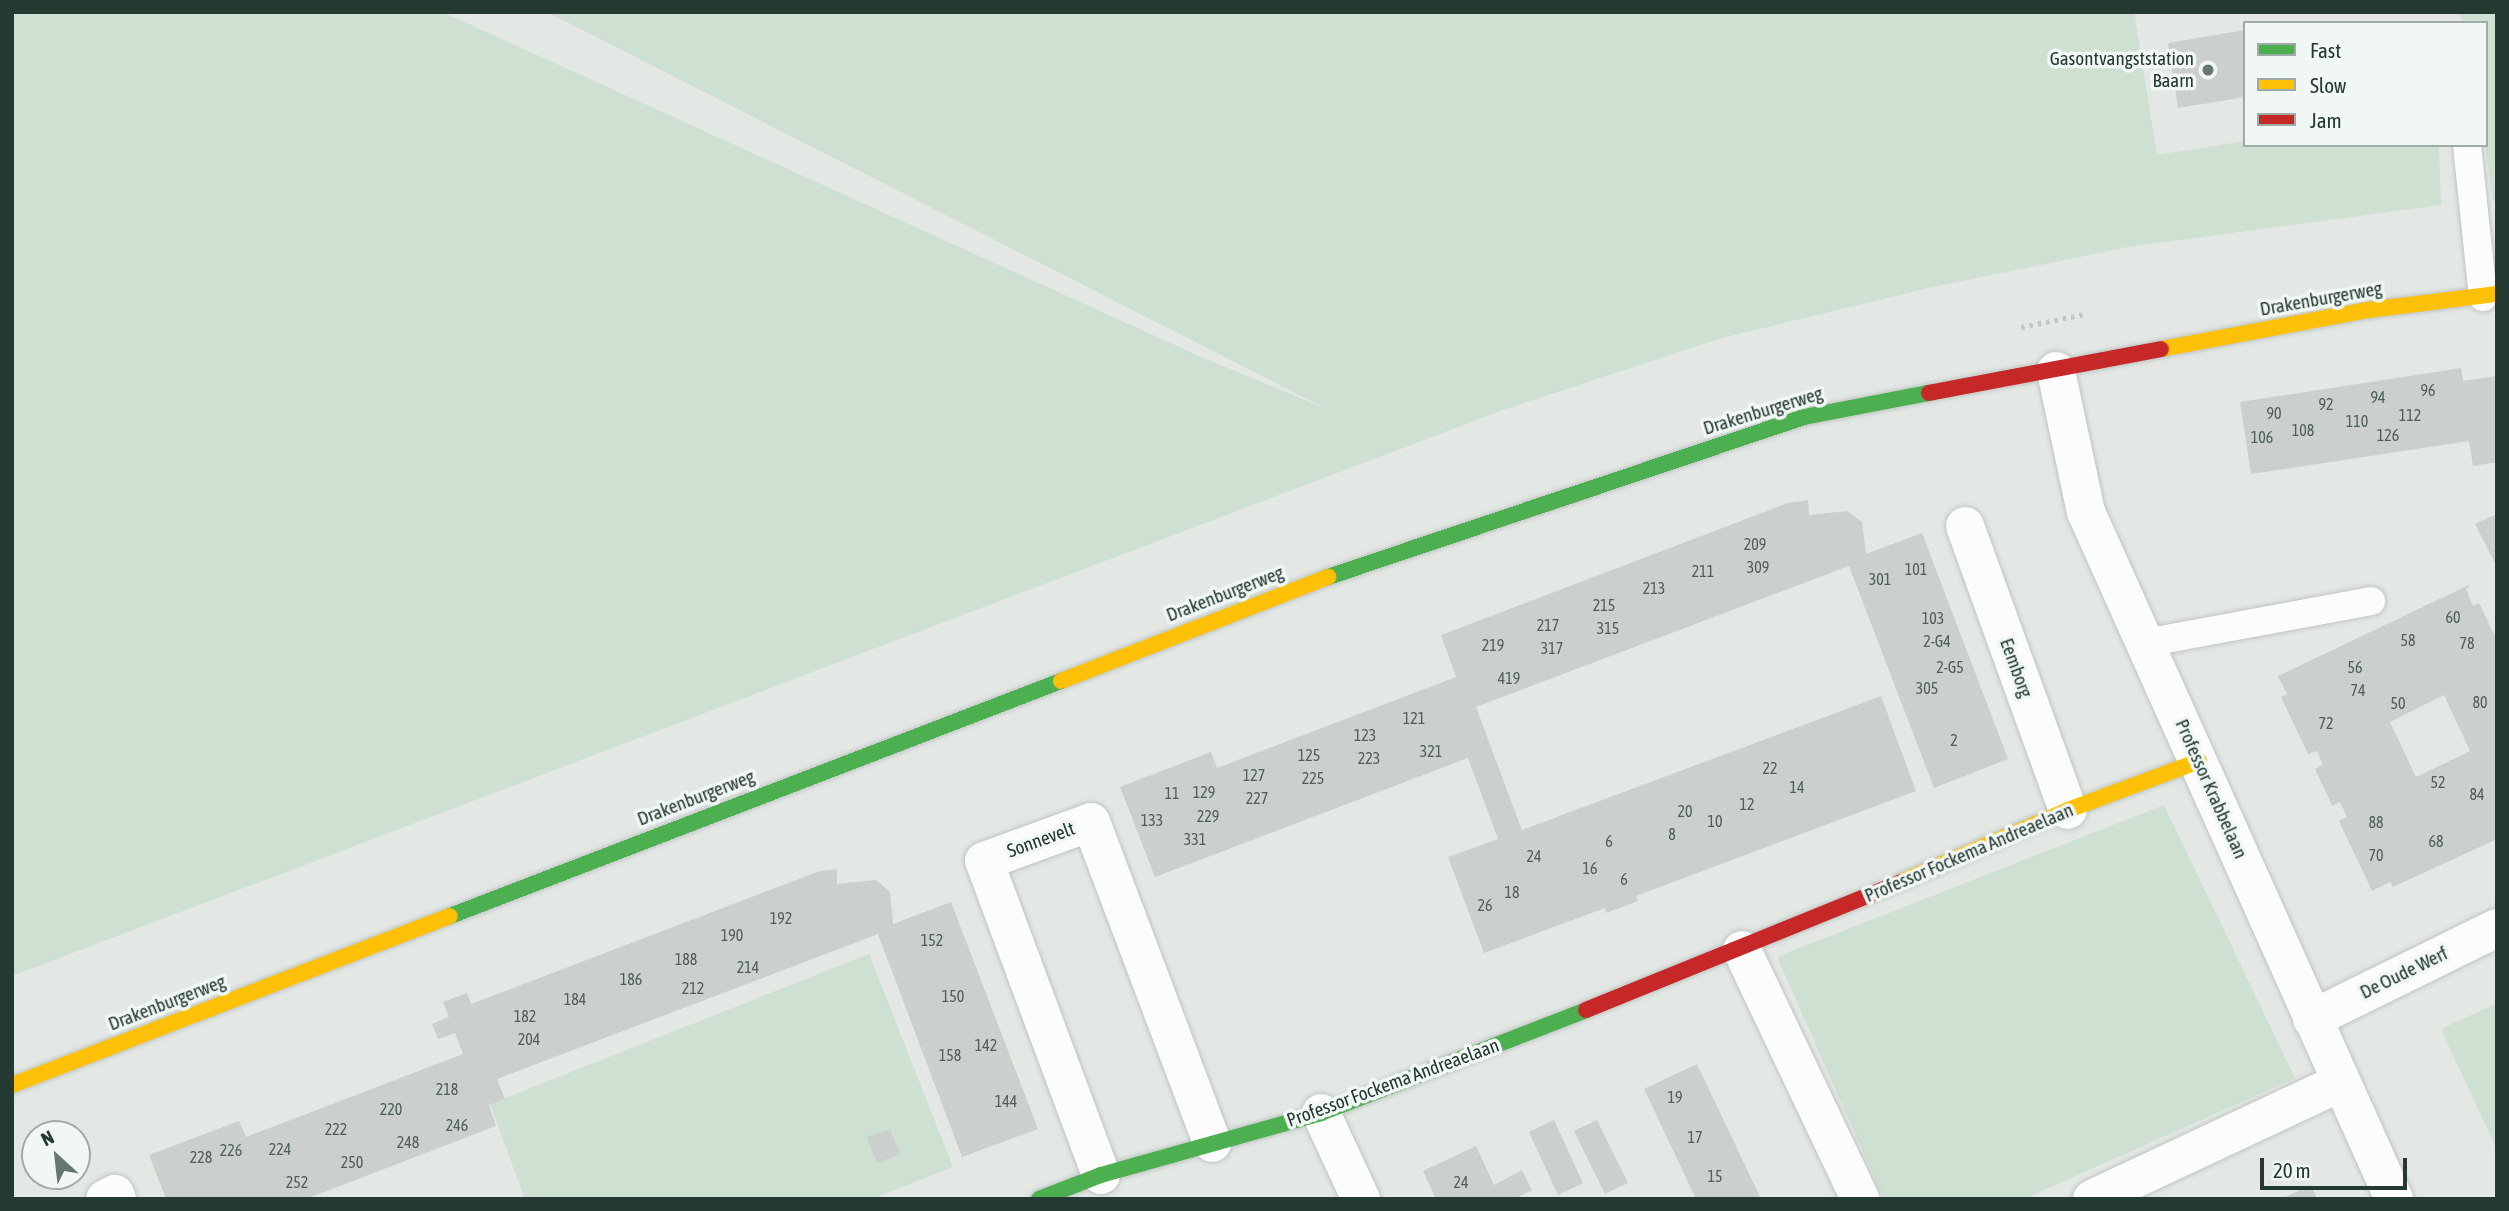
<!DOCTYPE html>
<html>
<head>
<meta charset="utf-8">
<style>
	body { margin:0 }
	#map { position:relative; width:2509px; height:1211px; overflow:hidden; background:#e3e8e5; font-family:"Asap Condensed",sans-serif }
	div>[style] { position:absolute }
	.green>* { inset:0; background:#cee0d1 }
	.building>* { inset:0; background:#cbcfcd }
	.path>* { height:4.5px; margin-top:-2.25px; transform-origin:0; background:repeating-linear-gradient(90deg,#c0c8c4 0 3.5px,transparent 0 8.5px) }
	.roads { filter:drop-shadow(0 0 2px #c0c5c2) drop-shadow(0 0 2px #c0c5c2) }
	.lane>* { height:28px; margin:-14px; padding:0 14px; transform-origin:14px; border-radius:14px; background:#fbfcfb }
	.street>* { height:38px; margin:-19px; padding:0 19px; transform-origin:19px; border-radius:19px; background:#fbfcfb }
	.fast>* { height:16px; margin:-8px; padding:0 8px; transform-origin:8px; border-radius:8px; background:#4caf50 }
	.slow>* { height:16px; margin:-8px; padding:0 8px; transform-origin:8px; border-radius:8px; background:#ffc107 }
	.jam>* { height:16px; margin:-8px; padding:0 8px; transform-origin:8px; border-radius:8px; background:#c62828 }
	.dots>* { width:19px; height:19px; translate:-50% -50%; box-sizing:border-box; border:4px solid #f1f7f4; border-radius:50% }
	span { translate:-50% -50%; white-space:nowrap; text-align:center; line-height:1.15; -webkit-text-stroke:7px #f1f7f4; paint-order:stroke }
	.number-label { font-size:16px; color:#4e5f5a }
	.number-label span { -webkit-text-stroke-width:0 }
	.poi-label { font-size:19px; color:#233932 }
	.right { translate:-100% -50%; text-align:right }
	.street-label { font-size:19px; color:#233932 }
	.frame { position:absolute; inset:0; border:14px solid #233932; pointer-events:none }
	.legend { position:absolute; left:2243px; top:21px; width:245px; height:126px; box-sizing:border-box; background:#f1f7f4; border:2px solid #9faba6; margin:0; padding:9px 12px; list-style:none; font-size:21px; color:#233932 }
	.legend li { display:flex; align-items:center; gap:14px; height:35px }
	.legend b { width:35px; border:2px solid #9faba6 }
	.north { position:absolute; left:21px; top:1120px; width:70px; height:70px; box-sizing:border-box; background:#f1f7f4; border:2px solid #9faba6; border-radius:50%; rotate:333deg; font-size:19px; font-weight:700; line-height:28px; text-align:center; color:#233932 }
	.north::after { content:''; display:block; margin:auto; width:24px; height:32px; background:#667671; clip-path:polygon(50% 0,100% 100%,50% 72%,0 100%) }
	.scale { position:absolute; left:2260px; top:1158px; width:147px; height:32px; box-sizing:border-box; border:4px solid #233932; border-top:0; padding-left:9px; font-size:21px; line-height:24px; white-space:nowrap; color:#233932; -webkit-text-stroke:5px #f1f7f4; paint-order:stroke }
</style>
</head>
<body>
<div id="map">
	<div class="green">
		<i style="clip-path:polygon(12px 12px,450px 12px,447px 14px,1201px 357px,1327px 409px,547px 12px,2134px 12px,2157px 155px,2245px 141px,2245px 145px,2439px 145px,2441px 205px,2128px 247px,1933px 287px,1722px 338px,1503px 410px,12px 976px)"></i>
		<i style="clip-path:polygon(2457px 12px,2497px 12px,2497px 200px,2493px 201px,2485px 145px,2486px 23px,2465px 23px)"></i>
		<i style="clip-path:polygon(2164px 805px,2295px 1078px,2024px 1199px,1884px 1199px,1777px 957px)"></i>
		<i style="clip-path:polygon(869px 954px,953px 1167px,871px 1199px,525px 1199px,490px 1104px)"></i>
		<i style="clip-path:polygon(2497px 1003px,2497px 1150px,2441px 1029px)"></i>
	</div>
	<div class="building">
		<i style="clip-path:polygon(2245px 30px,2245px 97px,2178px 108px,2168px 43px)"></i>
		<i style="clip-path:polygon(2461px 368px,2463px 381px,2497px 376px,2497px 462px,2473px 466px,2469px 441px,2251px 474px,2240px 402px)"></i>
		<i style="clip-path:polygon(1808px 500px,1809px 515px,1847px 511px,1862px 522px,1866px 554px,1922px 533px,2008px 759px,1934px 788px,1849px 566px,1476px 707px,1522px 830px,1881px 696px,1916px 791px,1636px 896px,1638px 901px,1606px 913px,1605px 908px,1484px 953px,1448px 857px,1498px 839px,1468px 758px,1155px 877px,1120px 787px,1211px 752px,1217px 768px,1456px 677px,1441px 635px,1788px 503px)"></i>
		<i style="clip-path:polygon(2497px 514px,2497px 567px,2475px 524px)"></i>
		<i style="clip-path:polygon(evenodd,2471px 584px,2466px 589px,2473px 606px,2479px 603px,2497px 640px,2497px 839px,2393px 887px,2390px 882px,2372px 891px,2339px 821px,2347px 817px,2340px 802px,2332px 806px,2331px 803px,2315px 769px,2323px 765px,2317px 751px,2308px 754px,2281px 697px,2287px 694px,2278px 676px,2471px 584px,2444px 695px,2470px 751px,2416px 777px,2390px 722px,2444px 695px)"></i>
		<i style="clip-path:polygon(837px 869px,837px 884px,876px 880px,890px 892px,893px 924px,951px 902px,1038px 1129px,962px 1157px,878px 934px,497px 1079px,505px 1099px,489px 1105px,496px 1126px,306px 1199px,166px 1199px,149px 1155px,239px 1121px,246px 1137px,463px 1054px,455px 1033px,438px 1039px,432px 1024px,449px 1017px,443px 1002px,467px 993px,471px 1004px,820px 871px)"></i>
		<i style="clip-path:polygon(1697px 1064px,1735px 1144px,1761px 1199px,1696px 1199px,1663px 1129px,1644px 1089px)"></i>
		<i style="clip-path:polygon(1554px 1120px,1583px 1183px,1558px 1195px,1529px 1132px)"></i>
		<i style="clip-path:polygon(1597px 1120px,1628px 1183px,1605px 1194px,1574px 1131px)"></i>
		<i style="clip-path:polygon(890px 1129px,900px 1154px,877px 1163px,867px 1137px)"></i>
		<i style="clip-path:polygon(1476px 1146px,1494px 1185px,1522px 1170px,1532px 1190px,1515px 1199px,1436px 1199px,1423px 1171px)"></i>
		<i style="clip-path:polygon(2311px 1185px,2317px 1199px,2281px 1199px)"></i>
	</div>
	<div class="path">
		<i style="left:2021px;top:327px;width:65px;rotate:-11.5deg"></i>
	</div>
	<div class="roads">
		<div class="lane">
			<i style="left:2467px;top:145px;width:153px;rotate:84deg"></i>
			<i style="left:2145px;top:643px;width:230px;rotate:-10.5deg"></i>
		</div>
		<div class="street">
			<i style="left:2056px;top:371px;width:144px;rotate:78deg"></i>
			<i style="left:2086px;top:512px;width:753px;rotate:65.85deg"></i>
			<i style="left:1965px;top:526px;width:302px;rotate:70.1deg"></i>
			<i style="left:1742px;top:950px;width:276px;rotate:64.6deg"></i>
			<i style="left:2312px;top:1019px;width:206px;rotate:-26.2deg"></i>
			<i style="left:1321px;top:1113px;width:95px;rotate:65.1deg"></i>
			<i style="left:1101px;top:1175px;width:335px;rotate:-110.4deg"></i>
			<i style="left:984px;top:861px;width:114px;rotate:-20deg"></i>
			<i style="left:1091px;top:822px;width:343px;rotate:69.3deg"></i>
			<i style="left:105px;top:1199px;width:11px;rotate:-27deg"></i>
			<i style="left:115px;top:1194px;width:5px;rotate:68deg"></i>
			<i style="left:2092px;top:1199px;width:274px;rotate:-25.1deg"></i>
		</div>
		<div class="fast">
			<i style="left:1328px;top:577px;width:502px;rotate:-18.58deg"></i>
			<i style="left:1804px;top:417px;width:127px;rotate:-10.9deg"></i>
			<i style="left:450px;top:916px;width:655px;rotate:-21.04deg"></i>
			<i style="left:1039px;top:1199px;width:66px;rotate:-21.2deg"></i>
			<i style="left:1101px;top:1175px;width:229px;rotate:-15.7deg"></i>
			<i style="left:1321px;top:1113px;width:284px;rotate:-21.2deg"></i>
		</div>
		<div class="slow">
			<i style="left:2161px;top:349px;width:211px;rotate:-10.7deg"></i>
			<i style="left:2368px;top:310px;width:130px;rotate:-7.1deg"></i>
			<i style="left:1061px;top:681px;width:287px;rotate:-21.3deg"></i>
			<i style="left:1901px;top:882px;width:182px;rotate:-23.3deg"></i>
			<i style="left:2068px;top:810px;width:140px;rotate:-20.5deg"></i>
			<i style="left:12px;top:1085px;width:469px;rotate:-21.1deg"></i>
		</div>
		<div class="jam">
			<i style="left:1929px;top:393px;width:236px;rotate:-10.7deg"></i>
			<i style="left:1586px;top:1010px;width:340px;rotate:-22.1deg"></i>
		</div>
	</div>
	<div class="dots">
		<i style="left:2208px;top:70px;background:#667671"></i>
	</div>
	<div class="number-label">
		<span style="left:2428px;top:390px">96</span>
		<span style="left:2378px;top:397px">94</span>
		<span style="left:2326px;top:404px">92</span>
		<span style="left:2274px;top:413px">90</span>
		<span style="left:2410px;top:415px">112</span>
		<span style="left:2357px;top:421px">110</span>
		<span style="left:2303px;top:430px">108</span>
		<span style="left:2388px;top:435px">126</span>
		<span style="left:2262px;top:437px">106</span>
		<span style="left:1755px;top:544px">209</span>
		<span style="left:1758px;top:567px">309</span>
		<span style="left:1916px;top:569px">101</span>
		<span style="left:1703px;top:571px">211</span>
		<span style="left:1880px;top:579px">301</span>
		<span style="left:1654px;top:588px">213</span>
		<span style="left:1604px;top:605px">215</span>
		<span style="left:2453px;top:617px">60</span>
		<span style="left:1933px;top:618px">103</span>
		<span style="left:1548px;top:625px">217</span>
		<span style="left:1608px;top:628px">315</span>
		<span style="left:2408px;top:640px">58</span>
		<span style="left:1937px;top:641px">2-G4</span>
		<span style="left:2467px;top:643px">78</span>
		<span style="left:1493px;top:645px">219</span>
		<span style="left:1552px;top:648px">317</span>
		<span style="left:1950px;top:667px">2-G5</span>
		<span style="left:2355px;top:667px">56</span>
		<span style="left:1509px;top:678px">419</span>
		<span style="left:1927px;top:688px">305</span>
		<span style="left:2358px;top:690px">74</span>
		<span style="left:2480px;top:702px">80</span>
		<span style="left:2398px;top:703px">50</span>
		<span style="left:1414px;top:718px">121</span>
		<span style="left:2326px;top:723px">72</span>
		<span style="left:1365px;top:735px">123</span>
		<span style="left:1954px;top:740px">2</span>
		<span style="left:1431px;top:751px">321</span>
		<span style="left:1309px;top:755px">125</span>
		<span style="left:1369px;top:758px">223</span>
		<span style="left:1770px;top:768px">22</span>
		<span style="left:1254px;top:775px">127</span>
		<span style="left:1313px;top:778px">225</span>
		<span style="left:2438px;top:782px">52</span>
		<span style="left:1797px;top:787px">14</span>
		<span style="left:1204px;top:792px">129</span>
		<span style="left:1172px;top:793px">11</span>
		<span style="left:2477px;top:794px">84</span>
		<span style="left:1257px;top:798px">227</span>
		<span style="left:1747px;top:804px">12</span>
		<span style="left:1685px;top:811px">20</span>
		<span style="left:1208px;top:816px">229</span>
		<span style="left:1152px;top:820px">133</span>
		<span style="left:1715px;top:821px">10</span>
		<span style="left:2376px;top:822px">88</span>
		<span style="left:1672px;top:834px">8</span>
		<span style="left:1195px;top:839px">331</span>
		<span style="left:1609px;top:841px">6</span>
		<span style="left:2436px;top:841px">68</span>
		<span style="left:2376px;top:855px">70</span>
		<span style="left:1534px;top:856px">24</span>
		<span style="left:1590px;top:868px">16</span>
		<span style="left:1624px;top:879px">6</span>
		<span style="left:1512px;top:892px">18</span>
		<span style="left:1485px;top:905px">26</span>
		<span style="left:781px;top:918px">192</span>
		<span style="left:732px;top:935px">190</span>
		<span style="left:932px;top:940px">152</span>
		<span style="left:686px;top:959px">188</span>
		<span style="left:748px;top:967px">214</span>
		<span style="left:631px;top:979px">186</span>
		<span style="left:693px;top:988px">212</span>
		<span style="left:953px;top:996px">150</span>
		<span style="left:575px;top:999px">184</span>
		<span style="left:525px;top:1016px">182</span>
		<span style="left:529px;top:1039px">204</span>
		<span style="left:986px;top:1045px">142</span>
		<span style="left:950px;top:1055px">158</span>
		<span style="left:447px;top:1089px">218</span>
		<span style="left:1675px;top:1097px">19</span>
		<span style="left:1006px;top:1101px">144</span>
		<span style="left:391px;top:1109px">220</span>
		<span style="left:457px;top:1125px">246</span>
		<span style="left:336px;top:1129px">222</span>
		<span style="left:1695px;top:1137px">17</span>
		<span style="left:408px;top:1142px">248</span>
		<span style="left:280px;top:1149px">224</span>
		<span style="left:231px;top:1150px">226</span>
		<span style="left:201px;top:1157px">228</span>
		<span style="left:352px;top:1162px">250</span>
		<span style="left:1715px;top:1176px">15</span>
		<span style="left:297px;top:1182px">252</span>
		<span style="left:1461px;top:1182px">24</span>
	</div>
	<div class="poi-label">
		<span class="right" style="left:2194px;top:70px">Gasontvangststation<br>Baarn</span>
	</div>
	<div class="street-label">
		<span style="left:2321px;top:299px;rotate:-10deg">Drakenburgerweg</span>
		<span style="left:1763px;top:411px;rotate:-17deg">Drakenburgerweg</span>
		<span style="left:1225px;top:594px;rotate:-21deg">Drakenburgerweg</span>
		<span style="left:2016px;top:668px;rotate:70deg">Eemborg</span>
		<span style="left:2211px;top:789px;rotate:66deg">Professor Krabbelaan</span>
		<span style="left:696px;top:798px;rotate:-21deg">Drakenburgerweg</span>
		<span style="left:1041px;top:840px;rotate:-20deg">Sonnevelt</span>
		<span style="left:1969px;top:853px;rotate:-23deg">Professor Fockema Andreaelaan</span>
		<span style="left:2404px;top:973px;rotate:-26deg">De Oude Werf</span>
		<span style="left:167px;top:1003px;rotate:-21deg">Drakenburgerweg</span>
		<span style="left:1393px;top:1083px;rotate:-20deg">Professor Fockema Andreaelaan</span>
	</div>
	<div class="frame"></div>
	<ul class="legend">
	<li><b style="height:9px;background:#4caf50"></b>Fast</li>
	<li><b style="height:9px;background:#ffc107"></b>Slow</li>
	<li><b style="height:9px;background:#c62828"></b>Jam</li>
	</ul>
	<div class="north">N</div>
	<div class="scale">20 m</div>
</div>
</body>
</html>
